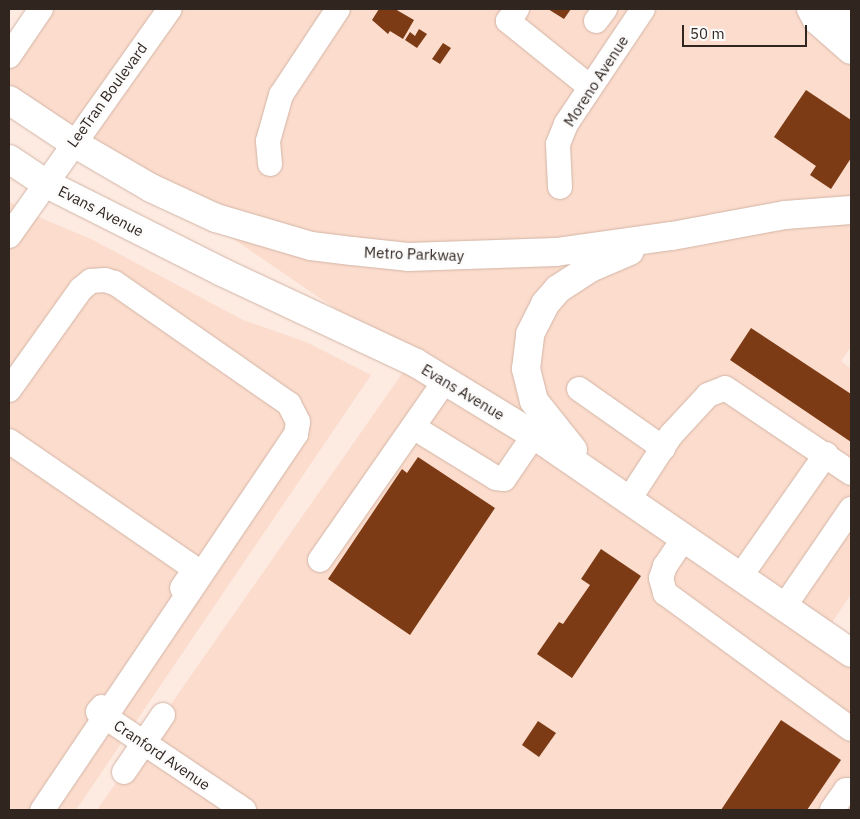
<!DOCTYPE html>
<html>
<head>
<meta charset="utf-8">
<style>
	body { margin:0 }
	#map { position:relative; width:860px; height:819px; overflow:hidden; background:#fdeae1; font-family:"IBM Plex Sans",sans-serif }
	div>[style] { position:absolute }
	.built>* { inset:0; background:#fbdccd }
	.building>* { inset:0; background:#7c3b14 }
	.roads { filter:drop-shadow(0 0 1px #d2b4a5) drop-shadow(0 0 1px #d2b4a5) }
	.minor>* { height:24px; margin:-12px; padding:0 12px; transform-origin:12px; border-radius:12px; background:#fff }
	.major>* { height:28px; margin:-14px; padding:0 14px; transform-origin:14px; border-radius:14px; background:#fff }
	span { translate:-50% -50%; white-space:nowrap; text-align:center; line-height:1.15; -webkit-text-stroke:5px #fbfbfb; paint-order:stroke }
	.street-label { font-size:15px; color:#312520 }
	.frame { position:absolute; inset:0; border:10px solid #312520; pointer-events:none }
	.scale { position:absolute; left:682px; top:25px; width:125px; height:22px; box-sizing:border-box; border:2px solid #312520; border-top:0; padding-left:6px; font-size:15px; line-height:18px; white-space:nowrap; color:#312520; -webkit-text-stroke:4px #fbfbfb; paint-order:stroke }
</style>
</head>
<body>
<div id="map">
	<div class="built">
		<i style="clip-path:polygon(35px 9px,801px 9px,851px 61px,851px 200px,669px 227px,472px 247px,352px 242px,219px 210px,103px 151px,9px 86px,9px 47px)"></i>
		<i style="clip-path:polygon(9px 201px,24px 211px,91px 239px,243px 320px,306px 342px,371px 375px,76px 810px,9px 810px)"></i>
		<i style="clip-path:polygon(851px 219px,851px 347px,841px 361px,851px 369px,851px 594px,829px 627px,613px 480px,549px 409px,536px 354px,552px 309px,617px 265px,675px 245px)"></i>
		<i style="clip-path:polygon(219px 229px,310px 255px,595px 255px,536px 299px,534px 419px,368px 331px)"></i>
		<i style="clip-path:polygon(406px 368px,529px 442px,851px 662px,851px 810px,97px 810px)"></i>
	</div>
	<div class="building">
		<i style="clip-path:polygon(379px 9px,395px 9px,414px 20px,403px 39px,390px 31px,388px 34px,372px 20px)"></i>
		<i style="clip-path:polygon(548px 9px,571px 9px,564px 19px)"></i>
		<i style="clip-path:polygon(419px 29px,427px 34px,417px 48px,405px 40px,410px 32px,415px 36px)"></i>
		<i style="clip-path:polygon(443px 43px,451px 48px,440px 64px,432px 59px)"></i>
		<i style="clip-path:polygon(806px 90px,851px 120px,851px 158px,831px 189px,810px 175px,816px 166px,774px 137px)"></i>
		<i style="clip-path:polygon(751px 328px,851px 394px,851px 442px,730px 360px)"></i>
		<i style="clip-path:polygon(418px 457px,495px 508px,410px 635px,328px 579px,402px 469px,407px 473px)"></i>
		<i style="clip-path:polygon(601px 549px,641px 576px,572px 678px,537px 654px,559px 622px,563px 624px,590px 585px,581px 579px)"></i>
		<i style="clip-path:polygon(781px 720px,841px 760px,807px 810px,721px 810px)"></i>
		<i style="clip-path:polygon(538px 721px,556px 733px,539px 757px,522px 745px)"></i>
	</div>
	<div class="roads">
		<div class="minor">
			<i style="left:517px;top:9px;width:15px;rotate:127deg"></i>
			<i style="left:508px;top:21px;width:105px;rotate:38.8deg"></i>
			<i style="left:596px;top:21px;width:15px;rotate:-53deg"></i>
			<i style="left:9px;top:56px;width:57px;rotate:-55.8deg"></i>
			<i style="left:270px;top:164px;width:23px;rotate:-95deg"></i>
			<i style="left:268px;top:141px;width:48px;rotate:-74.2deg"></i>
			<i style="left:281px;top:95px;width:103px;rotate:-56.5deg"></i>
			<i style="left:560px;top:187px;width:43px;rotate:-92.7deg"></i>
			<i style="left:558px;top:144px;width:22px;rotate:-68deg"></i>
			<i style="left:566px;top:124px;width:138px;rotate:-56.2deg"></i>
			<i style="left:9px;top:236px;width:278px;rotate:-54.7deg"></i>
			<i style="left:579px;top:389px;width:103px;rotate:35.1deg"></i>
			<i style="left:9px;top:390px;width:124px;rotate:-54.5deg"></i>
			<i style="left:81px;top:289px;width:13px;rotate:-39deg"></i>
			<i style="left:91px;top:281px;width:14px;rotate:-4deg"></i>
			<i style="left:105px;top:280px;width:10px;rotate:17deg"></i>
			<i style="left:115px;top:283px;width:212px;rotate:34.8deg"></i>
			<i style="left:289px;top:404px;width:20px;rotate:63deg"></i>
			<i style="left:298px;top:422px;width:12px;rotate:99deg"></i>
			<i style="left:296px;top:434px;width:454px;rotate:124deg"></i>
			<i style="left:413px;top:427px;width:97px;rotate:31.6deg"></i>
			<i style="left:496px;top:478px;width:8px;rotate:7deg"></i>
			<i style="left:504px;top:479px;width:53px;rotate:-55.7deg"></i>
			<i style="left:9px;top:441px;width:226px;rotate:34.5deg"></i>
			<i style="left:195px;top:569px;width:23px;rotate:124deg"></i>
			<i style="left:628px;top:501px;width:79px;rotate:-56.9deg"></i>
			<i style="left:671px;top:435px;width:54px;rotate:-47.2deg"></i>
			<i style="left:708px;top:395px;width:18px;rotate:-22deg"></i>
			<i style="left:725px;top:388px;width:152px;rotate:34deg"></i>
			<i style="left:684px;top:538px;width:34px;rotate:124deg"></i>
			<i style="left:665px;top:566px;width:13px;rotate:108deg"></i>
			<i style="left:661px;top:578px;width:16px;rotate:75deg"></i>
			<i style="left:665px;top:593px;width:230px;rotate:36.2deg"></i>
			<i style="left:320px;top:560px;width:218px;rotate:-55.1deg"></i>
			<i style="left:740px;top:577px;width:150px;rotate:-55deg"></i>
			<i style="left:784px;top:607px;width:119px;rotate:-55.6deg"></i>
			<i style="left:102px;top:707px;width:6px;rotate:129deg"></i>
			<i style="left:98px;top:712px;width:176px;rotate:33.9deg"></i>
			<i style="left:124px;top:772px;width:69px;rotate:-55.6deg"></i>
			<i style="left:832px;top:810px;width:24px;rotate:-55deg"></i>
			<i style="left:846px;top:790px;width:5px"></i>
		</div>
		<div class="major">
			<i style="left:811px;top:9px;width:13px;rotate:61deg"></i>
			<i style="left:817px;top:20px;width:45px;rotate:41.4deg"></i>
			<i style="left:838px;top:9px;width:16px;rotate:35deg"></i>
			<i style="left:9px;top:100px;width:76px;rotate:33.7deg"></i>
			<i style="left:72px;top:142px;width:91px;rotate:30.2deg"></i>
			<i style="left:151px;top:188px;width:72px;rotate:24.8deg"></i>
			<i style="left:216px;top:218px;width:99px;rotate:16.4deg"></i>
			<i style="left:311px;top:246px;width:41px;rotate:7deg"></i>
			<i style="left:352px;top:251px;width:56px;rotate:6.1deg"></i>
			<i style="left:408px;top:257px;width:148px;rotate:-1.9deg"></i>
			<i style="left:556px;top:252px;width:117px;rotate:-7.9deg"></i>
			<i style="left:672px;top:236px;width:115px;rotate:-10.5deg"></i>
			<i style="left:785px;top:215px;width:66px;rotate:-4.3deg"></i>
			<i style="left:9px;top:159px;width:43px;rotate:33.7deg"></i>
			<i style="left:45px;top:183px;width:198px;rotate:26.7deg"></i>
			<i style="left:222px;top:272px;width:214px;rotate:25.1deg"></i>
			<i style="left:416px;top:363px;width:138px;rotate:31.4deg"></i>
			<i style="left:534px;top:435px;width:385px;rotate:34.5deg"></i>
			<i style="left:573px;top:450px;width:63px;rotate:-128.5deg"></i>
			<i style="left:534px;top:401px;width:33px;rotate:-104deg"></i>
			<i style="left:526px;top:369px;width:35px;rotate:-83deg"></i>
			<i style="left:530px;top:334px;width:34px;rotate:-63deg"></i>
			<i style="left:545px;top:304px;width:20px;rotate:-49deg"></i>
			<i style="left:558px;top:289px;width:38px;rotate:-33deg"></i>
			<i style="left:590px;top:268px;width:43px;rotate:-23deg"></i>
		</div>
	</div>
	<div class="street-label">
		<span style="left:596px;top:81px;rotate:-57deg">Moreno Avenue</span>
		<span style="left:107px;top:95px;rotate:-54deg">LeeTran Boulevard</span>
		<span style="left:101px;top:211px;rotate:27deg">Evans Avenue</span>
		<span style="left:414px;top:254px;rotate:2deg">Metro Parkway</span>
		<span style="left:463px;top:392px;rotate:31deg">Evans Avenue</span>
		<span style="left:162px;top:755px;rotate:34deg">Cranford Avenue</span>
	</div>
	<div class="frame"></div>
	<div class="scale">50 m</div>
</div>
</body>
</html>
